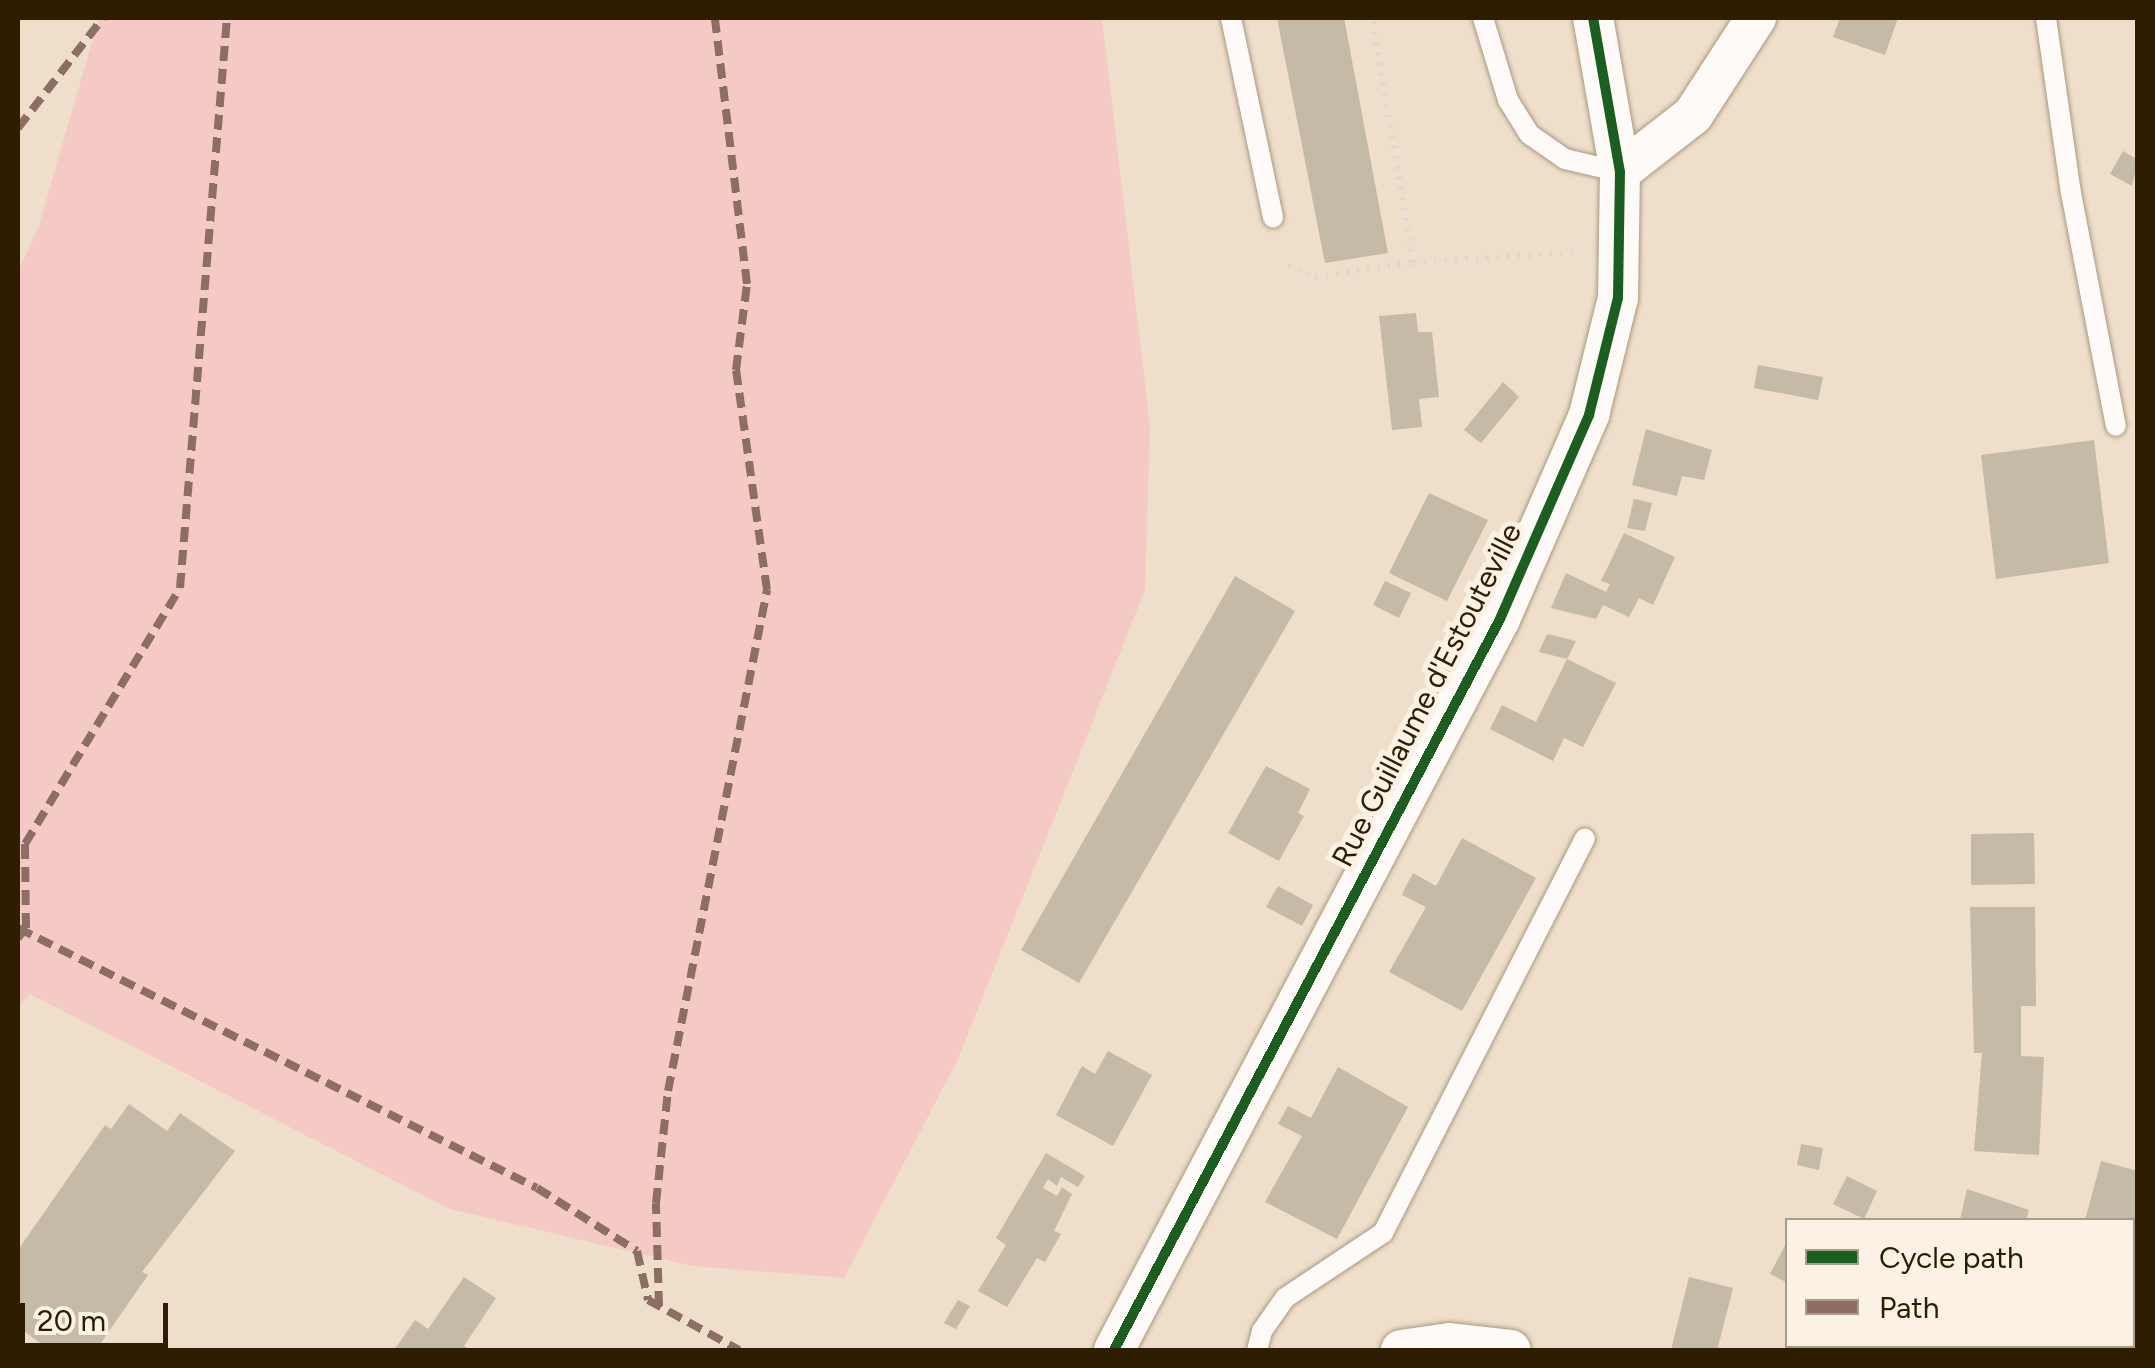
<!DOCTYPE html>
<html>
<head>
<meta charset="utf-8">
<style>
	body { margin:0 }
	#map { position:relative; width:2155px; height:1368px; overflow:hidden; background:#efdec9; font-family:Figtree,sans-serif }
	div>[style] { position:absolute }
	.green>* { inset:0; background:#f5cac4 }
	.building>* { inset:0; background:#c5baa5 }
	.path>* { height:6px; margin-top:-3px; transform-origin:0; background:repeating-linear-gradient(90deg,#ded8d2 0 2.5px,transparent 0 10.5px) }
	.roads { filter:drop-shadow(0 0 2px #a99983) drop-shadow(0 0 2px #a99983) }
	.lane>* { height:20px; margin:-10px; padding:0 10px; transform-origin:10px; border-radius:10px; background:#fdfaf7 }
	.street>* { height:40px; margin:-20px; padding:0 20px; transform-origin:20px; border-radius:20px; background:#fdfaf7 }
	.quiet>* { height:8px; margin-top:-4px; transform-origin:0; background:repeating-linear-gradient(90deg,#8d6e63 0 15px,transparent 0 23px) }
	.cycleway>* { height:10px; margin:-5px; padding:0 5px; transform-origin:5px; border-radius:5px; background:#1b5e20 }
	span { translate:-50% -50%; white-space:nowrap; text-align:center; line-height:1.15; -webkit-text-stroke:10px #fbf1e4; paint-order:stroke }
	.street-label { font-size:30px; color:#2f1d02 }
	.frame { position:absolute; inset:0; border:20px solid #2f1d02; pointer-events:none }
	.legend { position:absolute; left:1785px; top:1218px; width:350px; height:130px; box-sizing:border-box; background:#fbf1e4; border:2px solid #a99c8a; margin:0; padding:12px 18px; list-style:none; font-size:30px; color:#2f1d02 }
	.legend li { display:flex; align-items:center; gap:20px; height:50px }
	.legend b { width:50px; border:2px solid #a99c8a }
	.scale { position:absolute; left:20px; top:1303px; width:148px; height:45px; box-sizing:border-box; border:5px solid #2f1d02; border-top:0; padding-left:12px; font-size:30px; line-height:35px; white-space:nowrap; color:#2f1d02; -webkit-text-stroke:8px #fbf1e4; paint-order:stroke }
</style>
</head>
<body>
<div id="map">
	<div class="green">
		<i style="clip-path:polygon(99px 18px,1102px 18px,1150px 426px,1145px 590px,958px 1059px,844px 1278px,692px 1266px,450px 1209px,30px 994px,18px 1007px,18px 272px,38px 228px)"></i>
	</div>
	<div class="building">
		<i style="clip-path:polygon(1277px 18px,1344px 18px,1388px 253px,1325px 263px)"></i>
		<i style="clip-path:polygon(1840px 18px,1898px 18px,1885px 55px,1833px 37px)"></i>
		<i style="clip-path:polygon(2123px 151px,2138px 160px,2132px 186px,2110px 174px)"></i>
		<i style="clip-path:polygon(1416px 313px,1418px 332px,1432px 332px,1439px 397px,1419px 399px,1422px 427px,1392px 430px,1379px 316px)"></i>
		<i style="clip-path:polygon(1758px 365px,1823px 377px,1818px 400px,1754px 388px)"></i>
		<i style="clip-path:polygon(1503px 382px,1519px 397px,1481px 443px,1464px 430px)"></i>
		<i style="clip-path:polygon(1646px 429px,1712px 450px,1704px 480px,1682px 476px,1677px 496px,1632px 485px)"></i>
		<i style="clip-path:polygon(2094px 440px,2109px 563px,1996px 579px,1981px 455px)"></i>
		<i style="clip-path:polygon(1429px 493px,1488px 520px,1447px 601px,1389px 573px)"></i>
		<i style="clip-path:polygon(1634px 499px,1652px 503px,1645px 531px,1627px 528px)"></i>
		<i style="clip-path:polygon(1624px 533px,1675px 557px,1653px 605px,1639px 598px,1629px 617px,1603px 605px,1596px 619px,1551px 608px,1566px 573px,1606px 592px,1610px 584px,1601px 581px)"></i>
		<i style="clip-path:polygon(1235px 576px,1295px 611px,1079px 983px,1021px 950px)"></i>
		<i style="clip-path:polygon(1385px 581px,1411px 593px,1399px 618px,1373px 605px)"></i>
		<i style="clip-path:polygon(1547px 634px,1576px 641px,1567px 659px,1539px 652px)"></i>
		<i style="clip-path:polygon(1567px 659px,1616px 683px,1583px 747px,1564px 738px,1553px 761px,1490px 729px,1502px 705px,1536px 722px)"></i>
		<i style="clip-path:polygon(1266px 766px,1310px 789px,1298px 813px,1304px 816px,1279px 861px,1228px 833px)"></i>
		<i style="clip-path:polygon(2034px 833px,2035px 884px,1971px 885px,1971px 834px)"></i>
		<i style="clip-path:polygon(1462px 838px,1536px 878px,1462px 1011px,1389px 972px,1426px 907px,1402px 895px,1407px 884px,1413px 873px,1436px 886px)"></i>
		<i style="clip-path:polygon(1278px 886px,1313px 905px,1302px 926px,1266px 907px)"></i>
		<i style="clip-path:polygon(1970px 907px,2035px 907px,2036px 1006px,2021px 1006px,2021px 1056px,2044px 1057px,2039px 1155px,1974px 1151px,1982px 1053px,1974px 1053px)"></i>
		<i style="clip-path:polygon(1108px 1051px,1152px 1075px,1113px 1146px,1056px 1115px,1082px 1066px,1095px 1074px)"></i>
		<i style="clip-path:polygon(1338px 1067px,1408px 1107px,1337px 1239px,1265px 1202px,1302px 1136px,1278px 1124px,1288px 1106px,1311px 1118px)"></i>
		<i style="clip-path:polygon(129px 1104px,167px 1131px,180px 1113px,235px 1151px,142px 1272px,148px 1275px,96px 1350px,50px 1350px,18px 1327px,18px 1250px,105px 1125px,111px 1129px)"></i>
		<i style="clip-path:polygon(1801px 1144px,1823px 1148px,1819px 1170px,1797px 1165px)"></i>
		<i style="clip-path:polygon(1046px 1153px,1085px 1176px,1078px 1187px,1061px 1177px,1057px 1186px,1048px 1179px,1043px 1188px,1057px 1196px,1062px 1187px,1072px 1194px,1054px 1231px,1061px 1234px,1045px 1262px,1037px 1258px,1007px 1307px,978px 1291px,1006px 1245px,996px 1238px)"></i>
		<i style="clip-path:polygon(2101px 1161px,2138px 1171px,2138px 1286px,2132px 1220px,2085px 1220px)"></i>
		<i style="clip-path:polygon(1847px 1176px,1877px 1191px,1864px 1219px,1833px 1204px)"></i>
		<i style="clip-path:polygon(1967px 1189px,2029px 1210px,2026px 1220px,1960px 1220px)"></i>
		<i style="clip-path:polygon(1788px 1240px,1788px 1283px,1770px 1274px)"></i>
		<i style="clip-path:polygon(464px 1277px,496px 1298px,464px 1346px,470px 1350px,394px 1350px,415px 1320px,428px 1329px)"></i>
		<i style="clip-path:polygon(1689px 1277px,1733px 1288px,1718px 1347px,1729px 1350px,1671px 1350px)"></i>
		<i style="clip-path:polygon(958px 1300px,970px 1306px,956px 1329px,944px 1323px)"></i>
		<i style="clip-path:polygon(1907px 1346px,1980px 1346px,1904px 1350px)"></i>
		<i style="clip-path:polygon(2046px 1346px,2079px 1346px,2089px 1350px,2043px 1350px)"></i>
	</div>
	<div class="path">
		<i style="left:1413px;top:262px;width:164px;rotate:-3.5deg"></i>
		<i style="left:1288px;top:266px;width:29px;rotate:22deg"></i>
		<i style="left:1315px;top:277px;width:99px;rotate:-8.7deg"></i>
		<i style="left:1413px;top:262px;width:247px;rotate:-99.5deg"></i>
	</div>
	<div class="roads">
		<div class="lane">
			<i style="left:1231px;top:18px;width:204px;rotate:78.1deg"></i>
			<i style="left:1483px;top:18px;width:86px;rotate:73deg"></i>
			<i style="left:1508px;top:100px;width:40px;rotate:58deg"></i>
			<i style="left:1529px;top:134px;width:44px;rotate:34.8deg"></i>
			<i style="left:1565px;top:159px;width:57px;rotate:13.3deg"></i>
			<i style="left:2046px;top:18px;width:177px;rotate:81.9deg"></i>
			<i style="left:2071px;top:193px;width:237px;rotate:79.1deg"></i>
			<i style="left:1257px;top:1350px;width:20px;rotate:-75deg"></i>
			<i style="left:1262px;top:1331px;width:40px;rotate:-55.1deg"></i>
			<i style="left:1285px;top:1298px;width:118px;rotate:-33.6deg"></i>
			<i style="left:1383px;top:1233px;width:443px;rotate:-62.9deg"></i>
		</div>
		<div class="street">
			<i style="left:1620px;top:172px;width:93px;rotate:-38deg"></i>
			<i style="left:1693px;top:115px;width:116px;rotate:-57deg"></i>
			<i style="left:1114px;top:1350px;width:827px;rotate:-62.16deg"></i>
			<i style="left:1500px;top:619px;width:223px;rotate:-66.4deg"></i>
			<i style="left:1589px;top:415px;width:121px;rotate:-76.1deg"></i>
			<i style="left:1618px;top:298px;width:126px;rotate:-89.1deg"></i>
			<i style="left:1620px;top:172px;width:156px;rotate:-99.9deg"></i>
			<i style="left:1401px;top:1350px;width:49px;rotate:-8.1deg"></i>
			<i style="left:1450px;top:1343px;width:61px;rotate:6.5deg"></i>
		</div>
	</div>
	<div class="quiet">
		<i style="left:18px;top:128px;width:139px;rotate:-52.3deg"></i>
		<i style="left:18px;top:928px;width:580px;rotate:26.61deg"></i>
		<i style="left:537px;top:1188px;width:118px;rotate:32.2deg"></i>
		<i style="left:637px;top:1251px;width:50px;rotate:77.3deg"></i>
		<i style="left:648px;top:1300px;width:104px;rotate:28.8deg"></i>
		<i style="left:18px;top:938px;width:13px;rotate:-51deg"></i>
		<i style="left:26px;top:928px;width:84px;rotate:-90.7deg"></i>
		<i style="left:25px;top:844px;width:299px;rotate:-58.8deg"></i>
		<i style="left:180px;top:588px;width:572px;rotate:-85.29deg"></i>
		<i style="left:659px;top:1306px;width:103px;rotate:-91.7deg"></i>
		<i style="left:656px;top:1203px;width:113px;rotate:-83.9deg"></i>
		<i style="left:668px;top:1091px;width:511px;rotate:-78.82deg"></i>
		<i style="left:767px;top:590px;width:222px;rotate:-98deg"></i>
		<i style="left:736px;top:370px;width:87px;rotate:-82.7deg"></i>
		<i style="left:747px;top:284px;width:268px;rotate:-96.9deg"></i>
	</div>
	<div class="cycleway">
		<i style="left:1114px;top:1350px;width:827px;rotate:-62.16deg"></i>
		<i style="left:1500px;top:619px;width:223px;rotate:-66.4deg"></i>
		<i style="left:1589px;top:415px;width:121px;rotate:-76.1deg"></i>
		<i style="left:1618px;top:298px;width:126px;rotate:-89.1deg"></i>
		<i style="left:1620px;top:172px;width:156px;rotate:-99.9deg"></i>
	</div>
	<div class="street-label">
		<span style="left:1427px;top:695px;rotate:-63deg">Rue Guillaume d'Estouteville</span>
	</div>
	<div class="frame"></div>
	<ul class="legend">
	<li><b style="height:12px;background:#1b5e20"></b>Cycle path</li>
	<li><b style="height:12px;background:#8d6e63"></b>Path</li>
	</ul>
	<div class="scale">20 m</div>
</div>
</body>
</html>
